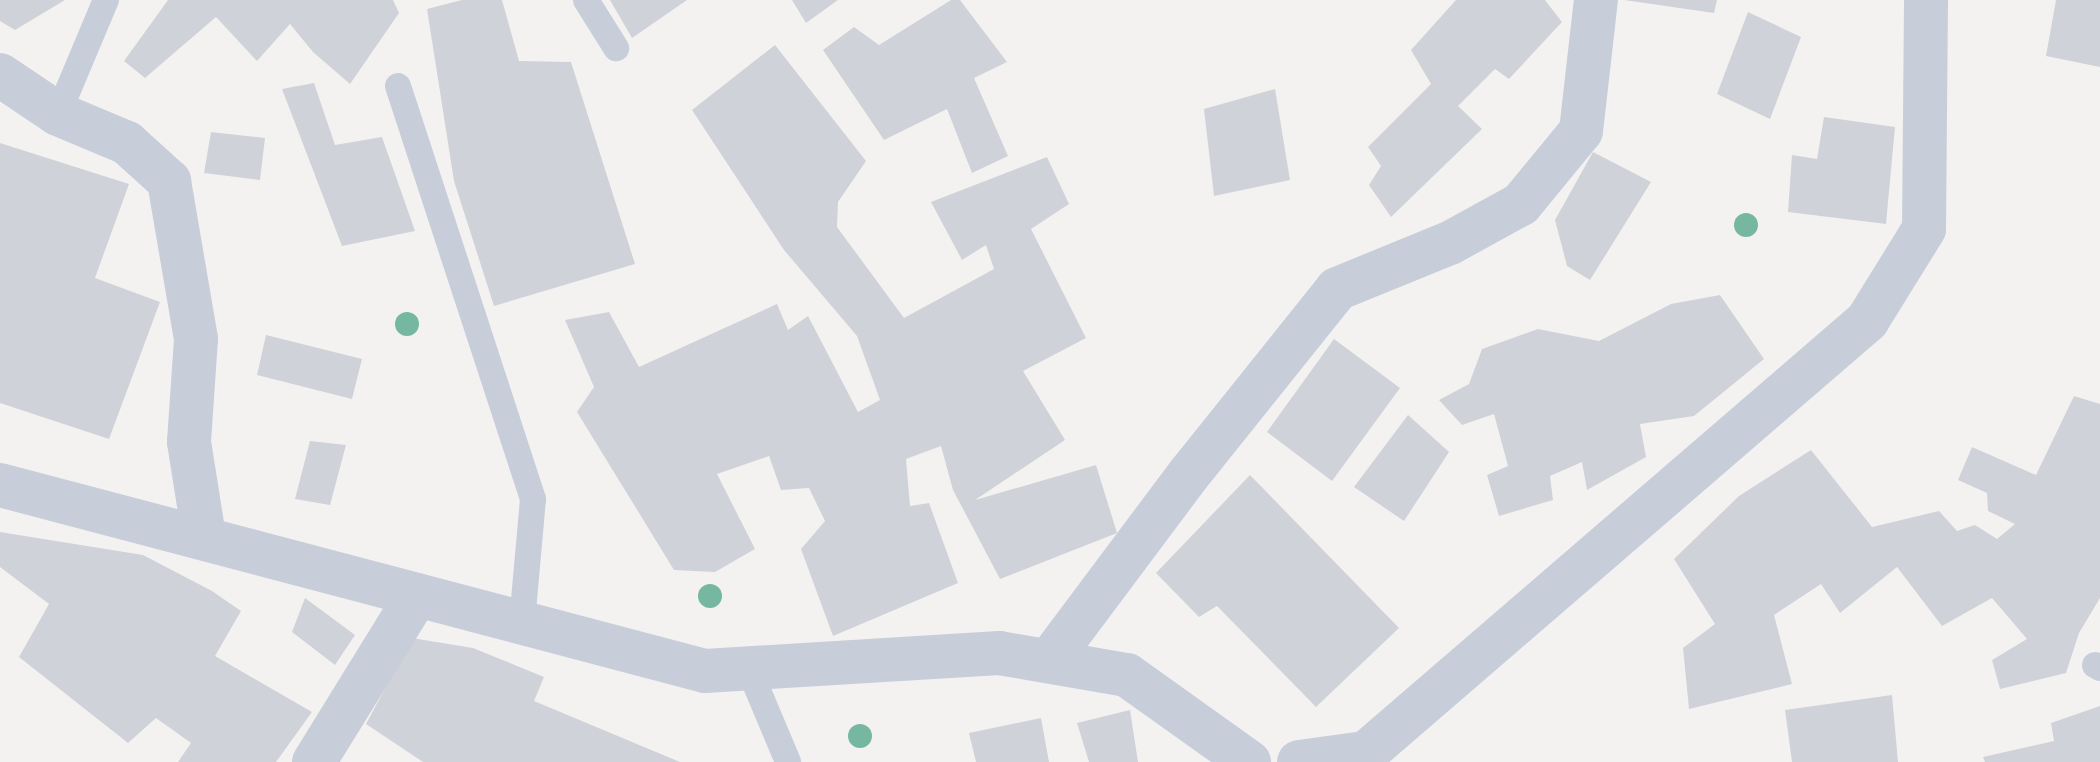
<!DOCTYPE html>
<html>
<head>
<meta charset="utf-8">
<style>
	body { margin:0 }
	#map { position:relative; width:2100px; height:762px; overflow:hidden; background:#f4f2f1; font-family:"Open Sans",sans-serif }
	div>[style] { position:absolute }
	.building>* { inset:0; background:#d0d2d9 }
	.service>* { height:26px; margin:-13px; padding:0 13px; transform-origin:13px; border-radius:13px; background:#c7ceda }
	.minor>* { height:44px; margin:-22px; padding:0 22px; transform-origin:22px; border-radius:22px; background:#c7ceda }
	.trees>* { width:24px; height:24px; margin:-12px; border-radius:50%; background:#76b7a1 }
	span { translate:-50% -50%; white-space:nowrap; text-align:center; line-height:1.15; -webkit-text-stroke:6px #fff; paint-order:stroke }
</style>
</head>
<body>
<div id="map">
	<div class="building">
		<i style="clip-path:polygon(0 0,65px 0,15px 30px,0 21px)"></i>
		<i style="clip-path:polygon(168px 0,393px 0,399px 13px,350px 84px,313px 52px,290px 24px,257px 61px,216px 17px,145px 78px,124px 61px)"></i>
		<i style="clip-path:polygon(462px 0,502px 0,519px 61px,571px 62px,635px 264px,494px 306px,454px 181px,427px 9px)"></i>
		<i style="clip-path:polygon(610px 0,687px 0,632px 38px)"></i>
		<i style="clip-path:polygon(792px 0,838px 0,806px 23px)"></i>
		<i style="clip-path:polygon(951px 0,960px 0,1007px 62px,974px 78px,1008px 156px,972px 173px,947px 109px,884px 140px,823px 50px,854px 27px,879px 45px)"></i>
		<i style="clip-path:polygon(1456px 0,1545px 0,1562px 22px,1509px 79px,1495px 69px,1458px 106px,1482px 129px,1391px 217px,1369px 185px,1381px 166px,1368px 147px,1431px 84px,1411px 50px)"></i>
		<i style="clip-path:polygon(1624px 0,1717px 0,1714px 13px)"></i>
		<i style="clip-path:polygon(2056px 0,2100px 0,2100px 67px,2046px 56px)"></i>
		<i style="clip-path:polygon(1748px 12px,1801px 37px,1770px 119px,1717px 94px)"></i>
		<i style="clip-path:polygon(775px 45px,866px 161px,838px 202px,837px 227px,904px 318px,994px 269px,986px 245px,962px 260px,931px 202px,1047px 157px,1069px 204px,1031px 229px,1086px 338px,1023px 371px,1065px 440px,975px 500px,1096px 465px,1117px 533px,1000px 579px,953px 490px,941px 446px,906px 459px,910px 506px,929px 503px,958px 583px,833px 636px,801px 549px,825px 521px,809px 488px,781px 490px,769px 456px,717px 474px,755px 549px,715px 572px,674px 570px,577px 412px,594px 387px,565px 320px,609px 312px,639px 367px,777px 304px,788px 330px,808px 316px,858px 412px,880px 400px,857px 336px,784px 250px,692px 110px)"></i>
		<i style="clip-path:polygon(314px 83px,335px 145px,382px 137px,415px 231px,342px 246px,282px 89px)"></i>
		<i style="clip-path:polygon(1275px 89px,1290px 180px,1214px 196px,1204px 109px)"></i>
		<i style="clip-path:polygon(1824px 117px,1895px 127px,1886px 224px,1788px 212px,1792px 155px,1817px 159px)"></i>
		<i style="clip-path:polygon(211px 132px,265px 138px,260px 180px,204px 173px)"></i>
		<i style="clip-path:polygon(0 143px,129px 184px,95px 278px,160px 302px,109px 439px,0 403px)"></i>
		<i style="clip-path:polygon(1593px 152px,1651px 182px,1590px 280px,1567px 266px,1555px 220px)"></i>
		<i style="clip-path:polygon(1720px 295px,1764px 359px,1694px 416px,1640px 424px,1646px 457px,1587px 490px,1582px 462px,1550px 476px,1553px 500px,1499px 516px,1487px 475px,1508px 466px,1494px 414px,1462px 425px,1439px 400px,1469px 384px,1482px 349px,1538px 329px,1599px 341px,1671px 304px)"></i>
		<i style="clip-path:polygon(266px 335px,362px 359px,352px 399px,257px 375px)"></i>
		<i style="clip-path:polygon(1334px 339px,1400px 388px,1332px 481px,1267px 432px)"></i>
		<i style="clip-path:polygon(2074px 396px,2100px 404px,2100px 598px,2079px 633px,2066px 673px,2000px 689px,1992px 660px,2027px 639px,1992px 598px,1942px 626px,1897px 567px,1840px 613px,1821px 584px,1774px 615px,1792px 684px,1689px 709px,1683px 648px,1715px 624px,1674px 559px,1739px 496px,1811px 450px,1872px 527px,1939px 511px,1957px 531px,1975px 525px,1997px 539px,2015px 524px,1988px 511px,1987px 493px,1958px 480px,1972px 447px,2036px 475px)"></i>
		<i style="clip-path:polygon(1408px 415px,1449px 452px,1404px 521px,1354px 487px)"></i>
		<i style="clip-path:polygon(310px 441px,346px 445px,330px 505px,295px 499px)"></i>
		<i style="clip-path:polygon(1250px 475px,1399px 628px,1316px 707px,1217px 606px,1199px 617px,1156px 573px)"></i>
		<i style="clip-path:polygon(0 532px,143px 555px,212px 591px,241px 611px,215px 656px,312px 712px,276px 762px,178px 762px,191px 743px,156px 718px,128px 743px,19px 657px,49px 604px,0 567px)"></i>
		<i style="clip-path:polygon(305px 598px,355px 635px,335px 665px,292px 632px)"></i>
		<i style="clip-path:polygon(412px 638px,473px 648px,544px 677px,534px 701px,680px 762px,423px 762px,366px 724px)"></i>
		<i style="clip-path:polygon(1892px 695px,1898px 762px,1792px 762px,1785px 710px)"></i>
		<i style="clip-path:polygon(2100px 706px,2100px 762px,1985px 762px,1983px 757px,2054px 741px,2051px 723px)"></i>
		<i style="clip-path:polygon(1130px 710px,1138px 762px,1089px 762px,1077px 723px)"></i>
		<i style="clip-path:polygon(1041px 718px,1049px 762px,976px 762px,969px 733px)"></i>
	</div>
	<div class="service">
		<i style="left:586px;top:0;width:57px;rotate:58deg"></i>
		<i style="left:398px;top:86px;width:435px;rotate:71.9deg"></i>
		<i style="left:533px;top:499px;width:123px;rotate:95.1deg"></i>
		<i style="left:58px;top:114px;width:124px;rotate:-67.2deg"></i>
		<i style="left:2095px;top:665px;width:6px;rotate:31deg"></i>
		<i style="left:749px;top:669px;width:101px;rotate:67.2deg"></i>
	</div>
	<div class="minor">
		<i style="left:0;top:75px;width:70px;rotate:33.9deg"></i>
		<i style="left:58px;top:114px;width:75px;rotate:22.8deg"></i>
		<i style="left:127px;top:143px;width:57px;rotate:42.1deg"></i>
		<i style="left:169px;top:181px;width:160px;rotate:80.3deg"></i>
		<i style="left:196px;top:339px;width:103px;rotate:93.9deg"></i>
		<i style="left:189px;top:442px;width:96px;rotate:81deg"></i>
		<i style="left:0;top:485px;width:729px;rotate:14.78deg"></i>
		<i style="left:705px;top:671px;width:295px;rotate:-3.5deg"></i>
		<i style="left:999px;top:653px;width:130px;rotate:9.8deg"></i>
		<i style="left:1127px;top:675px;width:150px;rotate:35.5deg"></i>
		<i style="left:1049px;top:661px;width:234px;rotate:-53.2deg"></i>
		<i style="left:1189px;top:474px;width:237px;rotate:-51.3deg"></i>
		<i style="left:1337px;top:289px;width:122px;rotate:-22.2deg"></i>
		<i style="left:1450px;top:243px;width:81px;rotate:-28.8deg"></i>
		<i style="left:1521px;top:204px;width:94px;rotate:-50.6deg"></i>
		<i style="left:1581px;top:131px;width:132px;rotate:-83.5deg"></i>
		<i style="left:314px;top:762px;width:196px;rotate:-58.3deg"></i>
		<i style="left:1299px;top:762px;width:68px;rotate:-7.7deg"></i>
		<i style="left:1366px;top:753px;width:662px;rotate:-40.77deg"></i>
		<i style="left:1867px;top:321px;width:108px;rotate:-58.2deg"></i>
		<i style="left:1924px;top:229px;width:229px;rotate:-89.5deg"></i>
	</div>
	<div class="trees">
		<i style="left:1746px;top:225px"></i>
		<i style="left:407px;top:324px"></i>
		<i style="left:710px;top:596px"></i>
		<i style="left:860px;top:736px"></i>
	</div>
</div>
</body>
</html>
